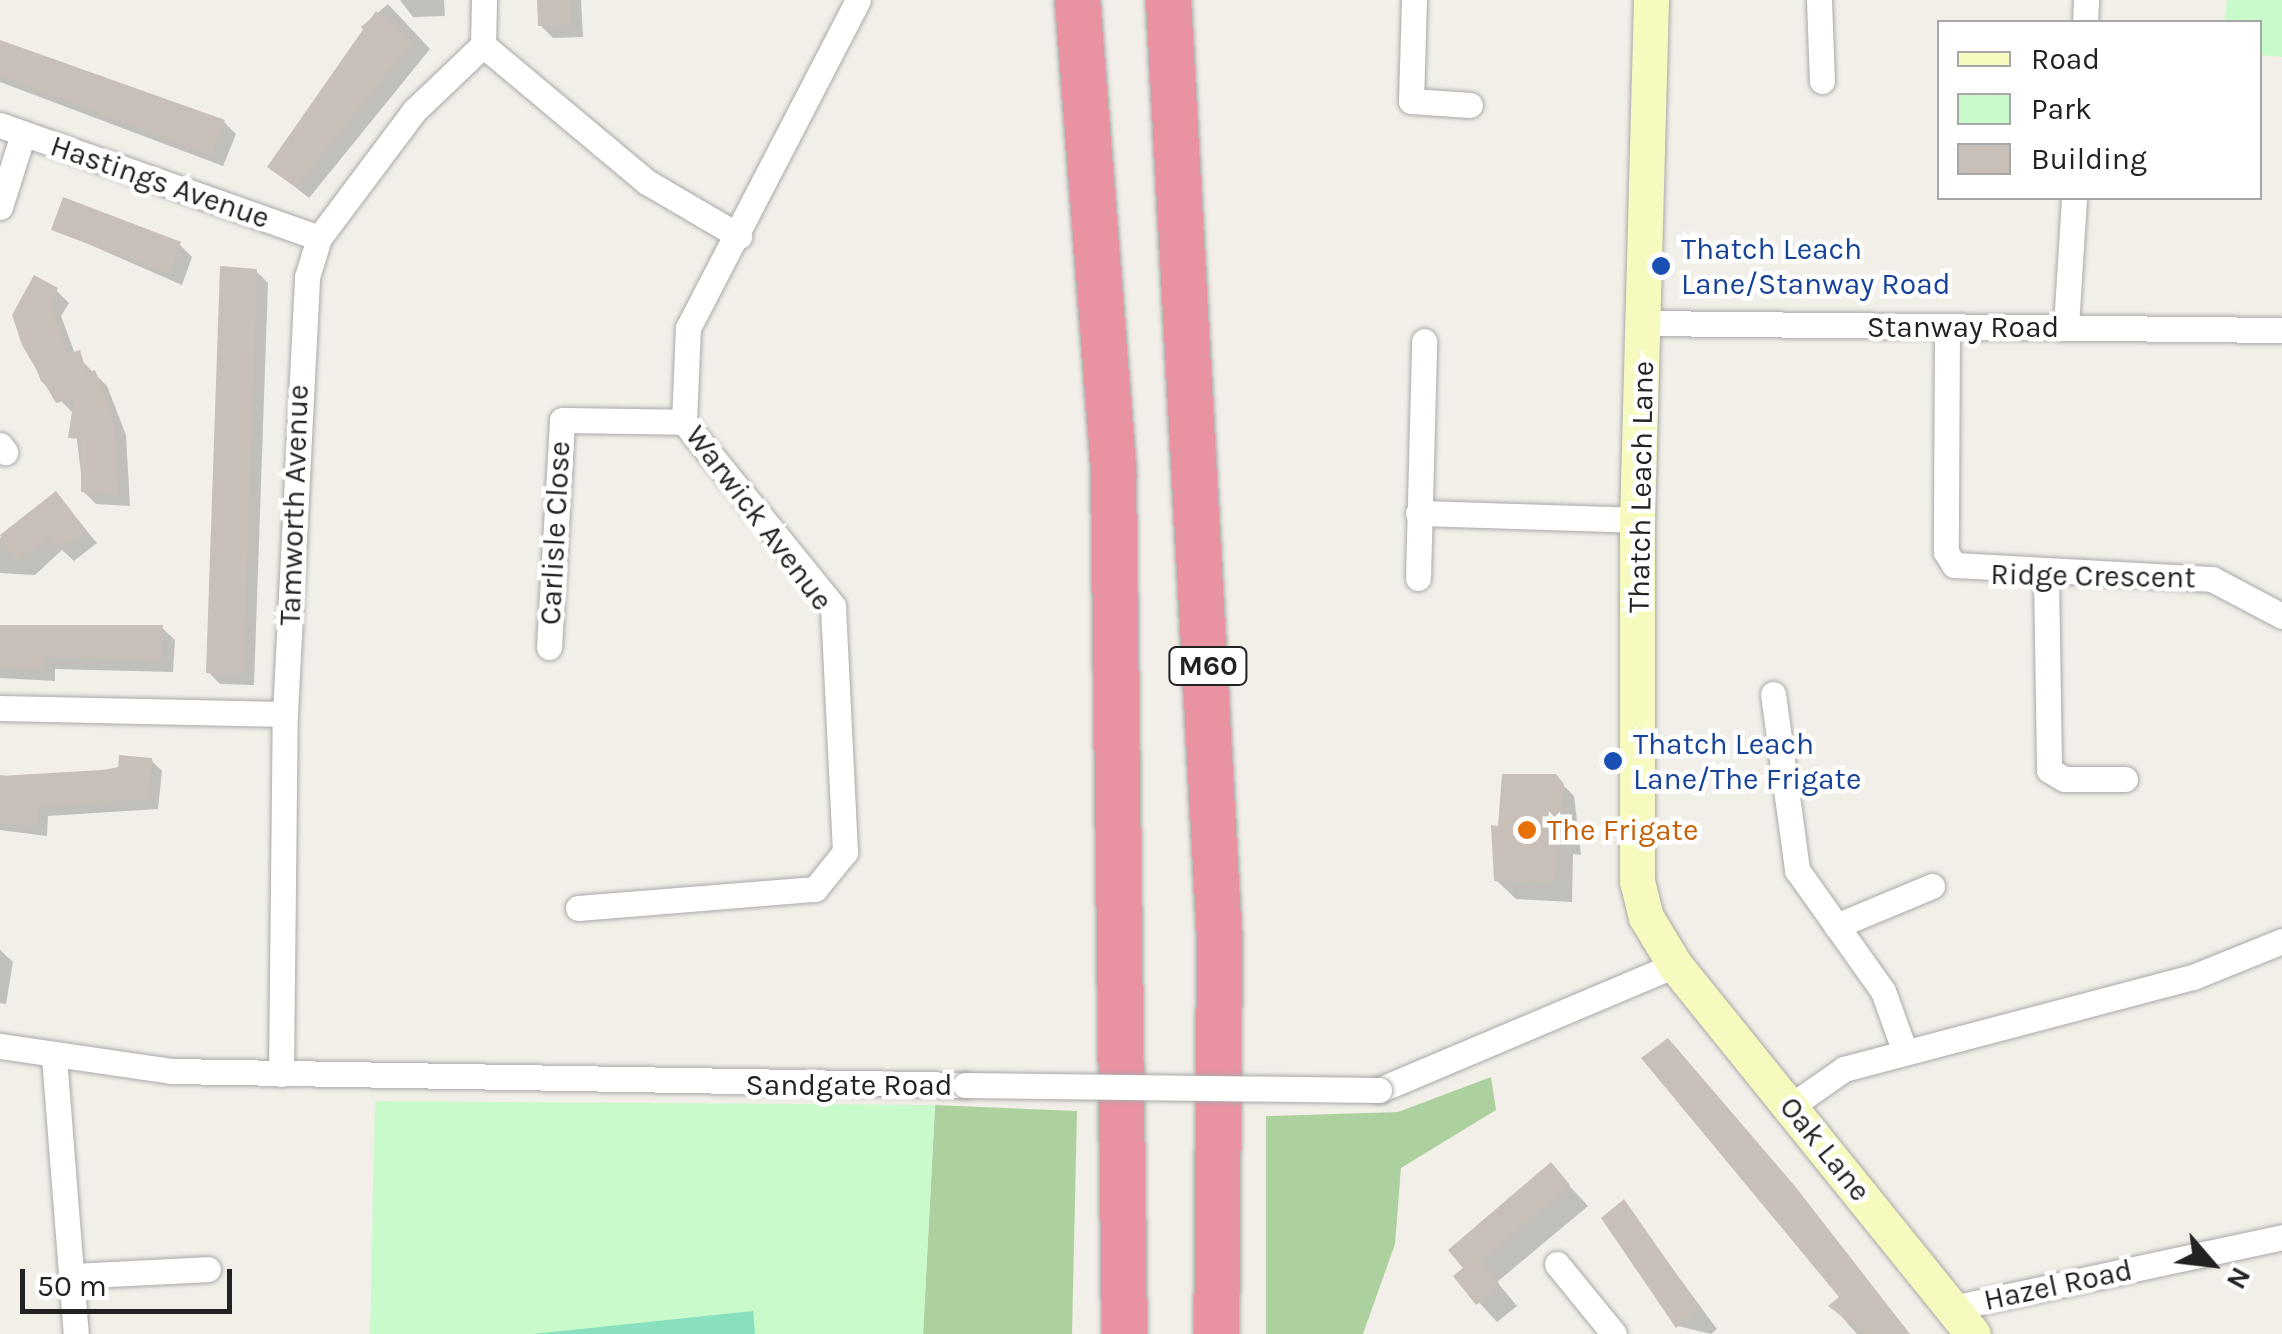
<!DOCTYPE html>
<html>
<head>
<meta charset="utf-8">
<style>
	body { margin:0 }
	#map { position:relative; width:2282px; height:1334px; overflow:hidden; background:#f2efe9; font-family:Karla,sans-serif }
	div>[style] { position:absolute }
	.forest>* { inset:0; background:#add19e }
	.park>* { inset:0; background:#c8facc }
	.pitch>* { inset:0; background:#88e0be }
	.shadow>* { inset:0; background:#0003 }
	.building>* { inset:0; background:#c7bfb8 }
	.roads { filter:drop-shadow(0 0 2px #a9a9a9) drop-shadow(0 0 2px #a9a9a9) }
	.street>* { height:25px; margin:-12.5px; padding:0 12.5px; transform-origin:12.5px; border-radius:12.5px; background:#fff }
	.secondary>* { height:35px; margin:-17.5px; padding:0 17.5px; transform-origin:17.5px; border-radius:17.5px; background:#f7fabf }
	.highway>* { height:45px; margin:-22.5px; padding:0 22.5px; transform-origin:22.5px; border-radius:22.5px; background:#e892a2 }
	.bridges { filter:drop-shadow(0 0 2px #a9a9a9) drop-shadow(0 0 2px #a9a9a9) }
	.street-bridge>* { height:25px; margin:-12.5px; padding:0 12.5px; transform-origin:12.5px; border-radius:12.5px; background:#fff }
	.dots>* { width:28px; height:28px; translate:-50% -50%; box-sizing:border-box; border:5px solid #fff; border-radius:50% }
	span { translate:-50% -50%; white-space:nowrap; text-align:center; line-height:1.15; -webkit-text-stroke:9px #fff; paint-order:stroke }
	.shield-label span { padding:2px 8px; background:#fff; border:2px solid; border-radius:8px; -webkit-text-stroke-width:0 }
	.shield-label { font-size:28px; color:#222; font-weight:700 }
	.street-label { font-size:30px; color:#222 }
	.transit-label { font-size:30px; color:#164399 }
	.left { translate:0 -50%; text-align:left }
	.food-label { font-size:30px; color:#c56008 }
	.legend { position:absolute; left:1937px; top:20px; width:325px; height:180px; box-sizing:border-box; background:#fff; border:2px solid #a7a7a7; margin:0; padding:12px 18px; list-style:none; font-size:30px; color:#222 }
	.legend li { display:flex; align-items:center; gap:20px; height:50px }
	.legend b { width:50px; border:2px solid #a7a7a7 }
	.north { position:absolute; left:2162px; top:1214px; width:100px; height:100px; -webkit-text-stroke:8px #fff; paint-order:stroke; rotate:118deg; font-size:28px; font-weight:700; line-height:40px; text-align:center; color:#222 }
	.north::after { content:''; display:block; margin:auto; width:35px; height:45px; background:#222; clip-path:polygon(50% 0,100% 100%,50% 72%,0 100%) }
	.scale { position:absolute; left:20px; top:1269px; width:212px; height:45px; box-sizing:border-box; border:5px solid #222; border-top:0; padding-left:12px; font-size:30px; line-height:35px; white-space:nowrap; color:#222; -webkit-text-stroke:8px #fff; paint-order:stroke }
</style>
</head>
<body>
<div id="map">
	<div class="forest">
		<i style="clip-path:polygon(1491px 1077px,1496px 1110px,1401px 1168px,1395px 1244px,1363px 1334px,1266px 1334px,1266px 1116px,1398px 1112px)"></i>
		<i style="clip-path:polygon(935px 1105px,1077px 1111px,1072px 1334px,923px 1334px)"></i>
	</div>
	<div class="park">
		<i style="clip-path:polygon(2227px 0,2282px 0,2282px 57px,2260px 55px,2260px 22px,2224px 22px)"></i>
		<i style="clip-path:polygon(375px 1101px,935px 1105px,923px 1334px,370px 1334px)"></i>
	</div>
	<div class="pitch">
		<i style="clip-path:polygon(753px 1311px,755px 1334px,533px 1334px)"></i>
	</div>
	<div class="shadow">
		<i style="clip-path:polygon(400px 0,444px 0,445px 16px,413px 17px)"></i>
		<i style="clip-path:polygon(539px 0,581px 0,583px 37px,553px 38px,540px 25px)"></i>
		<i style="clip-path:polygon(388px 4px,430px 49px,309px 198px,270px 167px,368px 34px,361px 27px)"></i>
		<i style="clip-path:polygon(0 42px,224px 122px,236px 134px,223px 166px,0 82px)"></i>
		<i style="clip-path:polygon(54px 229px,179px 244px,192px 257px,182px 285px)"></i>
		<i style="clip-path:polygon(256px 271px,268px 283px,254px 685px,220px 684px,208px 672px)"></i>
		<i style="clip-path:polygon(56px 290px,69px 303px,61px 316px,75px 354px,107px 386px,126px 435px,130px 506px,96px 504px,83px 491px,74px 414px,41px 381px,15px 315px)"></i>
		<i style="clip-path:polygon(56px 494px,97px 543px,74px 561px,62px 550px,35px 575px,0 573px,0 538px)"></i>
		<i style="clip-path:polygon(0 626px,162px 628px,175px 640px,173px 672px,55px 669px,55px 681px,0 678px)"></i>
		<i style="clip-path:polygon(151px 760px,162px 771px,158px 809px,48px 816px,47px 836px,0 830px,0 775px,48px 782px)"></i>
		<i style="clip-path:polygon(1555px 777px,1574px 796px,1581px 855px,1573px 854px,1572px 902px,1516px 899px,1496px 880px,1500px 829px)"></i>
		<i style="clip-path:polygon(0 950px,13px 962px,6px 1004px,0 1003px)"></i>
		<i style="clip-path:polygon(1551px 1166px,1588px 1206px,1497px 1282px,1517px 1306px,1497px 1322px,1456px 1277px)"></i>
		<i style="clip-path:polygon(1624px 1203px,1717px 1329px,1711px 1334px,1678px 1326px)"></i>
		<i style="clip-path:polygon(1832px 1306px,1909px 1334px,1857px 1334px)"></i>
	</div>
	<div class="building">
		<i style="clip-path:polygon(537px 0,570px 0,571px 25px,538px 26px)"></i>
		<i style="clip-path:polygon(376px 11px,412px 42px,295px 187px,267px 167px)"></i>
		<i style="clip-path:polygon(0 40px,225px 120px,211px 156px,0 76px)"></i>
		<i style="clip-path:polygon(63px 197px,181px 242px,169px 274px,51px 230px)"></i>
		<i style="clip-path:polygon(220px 266px,257px 269px,243px 674px,206px 673px)"></i>
		<i style="clip-path:polygon(34px 275px,58px 288px,50px 302px,68px 354px,80px 350px,87px 373px,95px 370px,114px 420px,118px 495px,81px 492px,81px 439px,68px 438px,74px 398px,56px 403px,22px 345px,12px 315px)"></i>
		<i style="clip-path:polygon(56px 491px,86px 530px,59px 550px,49px 538px,16px 561px,0 535px)"></i>
		<i style="clip-path:polygon(0 625px,163px 625px,161px 660px,43px 657px,43px 670px,0 666px)"></i>
		<i style="clip-path:polygon(119px 755px,152px 758px,148px 799px,38px 806px,37px 826px,0 824px,0 776px,118px 769px)"></i>
		<i style="clip-path:polygon(1502px 774px,1556px 774px,1564px 784px,1554px 883px,1494px 881px,1491px 825px,1498px 826px)"></i>
		<i style="clip-path:polygon(1668px 1038px,1794px 1185px,1910px 1334px,1866px 1334px,1828px 1306px,1839px 1297px,1641px 1058px)"></i>
		<i style="clip-path:polygon(1551px 1162px,1570px 1185px,1480px 1261px,1500px 1285px,1476px 1305px,1453px 1276px,1463px 1268px,1448px 1250px)"></i>
		<i style="clip-path:polygon(1624px 1199px,1700px 1308px,1676px 1328px,1601px 1218px)"></i>
	</div>
	<div class="roads">
		<div class="street">
			<i style="left:1414px;top:0;width:101px;rotate:91.7deg"></i>
			<i style="left:1411px;top:101px;width:59px;rotate:3.9deg"></i>
			<i style="left:1819px;top:0;width:81px;rotate:87.9deg"></i>
			<i style="left:2085px;top:22px;width:22px;rotate:-87deg"></i>
			<i style="left:483px;top:45px;width:214px;rotate:39.9deg"></i>
			<i style="left:647px;top:182px;width:107px;rotate:30.4deg"></i>
			<i style="left:0;top:125px;width:338px;rotate:19.5deg"></i>
			<i style="left:0;top:207px;width:77px;rotate:-72.5deg"></i>
			<i style="left:1645px;top:323px;width:637px;rotate:0.63deg"></i>
			<i style="left:2066px;top:326px;width:128px;rotate:-86.4deg"></i>
			<i style="left:1947px;top:329px;width:223px;rotate:90.3deg"></i>
			<i style="left:1946px;top:552px;width:15px;rotate:58deg"></i>
			<i style="left:1954px;top:565px;width:258px;rotate:3.1deg"></i>
			<i style="left:2212px;top:579px;width:79px;rotate:27.9deg"></i>
			<i style="left:0;top:445px;width:9px;rotate:54deg"></i>
			<i style="left:1418px;top:513px;width:219px;rotate:1.8deg"></i>
			<i style="left:2046px;top:575px;width:195px;rotate:89.1deg"></i>
			<i style="left:2049px;top:770px;width:17px;rotate:31deg"></i>
			<i style="left:2064px;top:779px;width:61px"></i>
			<i style="left:1418px;top:578px;width:237px;rotate:-88.5deg"></i>
			<i style="left:549px;top:647px;width:227px;rotate:-86.7deg"></i>
			<i style="left:562px;top:420px;width:122px;rotate:0.9deg"></i>
			<i style="left:1773px;top:694px;width:178px;rotate:82.2deg"></i>
			<i style="left:1797px;top:870px;width:148px;rotate:54.6deg"></i>
			<i style="left:1883px;top:991px;width:65px;rotate:70.2deg"></i>
			<i style="left:0;top:708px;width:285px;rotate:1.2deg"></i>
			<i style="left:578px;top:908px;width:238px;rotate:-4.6deg"></i>
			<i style="left:815px;top:889px;width:48px;rotate:-51deg"></i>
			<i style="left:845px;top:852px;width:246px;rotate:-92.8deg"></i>
			<i style="left:833px;top:606px;width:237px;rotate:-129deg"></i>
			<i style="left:684px;top:422px;width:94px;rotate:-87.6deg"></i>
			<i style="left:688px;top:328px;width:369px;rotate:-62.6deg"></i>
			<i style="left:1836px;top:926px;width:104px;rotate:-22.6deg"></i>
			<i style="left:0;top:1046px;width:174px;rotate:8.3deg"></i>
			<i style="left:172px;top:1071px;width:793px;rotate:1.01deg"></i>
			<i style="left:54px;top:1057px;width:278px;rotate:85.5deg"></i>
			<i style="left:281px;top:1074px;width:360px;rotate:-89.4deg"></i>
			<i style="left:285px;top:714px;width:438px;rotate:-87.1deg"></i>
			<i style="left:307px;top:277px;width:41px;rotate:-72.9deg"></i>
			<i style="left:319px;top:238px;width:159px;rotate:-53.2deg"></i>
			<i style="left:414px;top:111px;width:95px;rotate:-43.7deg"></i>
			<i style="left:483px;top:45px;width:45px;rotate:-88.7deg"></i>
			<i style="left:1379px;top:1090px;width:321px;rotate:-22.9deg"></i>
			<i style="left:1791px;top:1106px;width:65px;rotate:-34.9deg"></i>
			<i style="left:1844px;top:1069px;width:361px;rotate:-14.8deg"></i>
			<i style="left:2193px;top:977px;width:96px;rotate:-22deg"></i>
			<i style="left:1557px;top:1264px;width:90px;rotate:50.8deg"></i>
			<i style="left:71px;top:1276px;width:137px;rotate:-2.9deg"></i>
			<i style="left:1952px;top:1308px;width:338px;rotate:-12.1deg"></i>
		</div>
		<div class="secondary">
			<i style="left:1651px;top:0;width:520px;rotate:91.54deg"></i>
			<i style="left:1637px;top:520px;width:361px;rotate:90deg"></i>
			<i style="left:1637px;top:881px;width:37px;rotate:76deg"></i>
			<i style="left:1646px;top:917px;width:56px;rotate:58.9deg"></i>
			<i style="left:1675px;top:965px;width:474px;rotate:51.1deg"></i>
		</div>
		<div class="highway">
			<i style="left:1077px;top:0;width:474px;rotate:85.6deg"></i>
			<i style="left:1113px;top:473px;width:861px;rotate:89.27deg"></i>
			<i style="left:1168px;top:0;width:939px;rotate:86.89deg"></i>
			<i style="left:1219px;top:938px;width:396px;rotate:90.4deg"></i>
		</div>
	</div>
	<div class="bridges">
		<div class="street-bridge">
			<i style="left:965px;top:1085px;width:414px;rotate:0.7deg"></i>
		</div>
	</div>
	<div class="dots">
		<i style="left:1661px;top:266px;background:#1a4fb4"></i>
		<i style="left:1613px;top:761px;background:#1a4fb4"></i>
		<i style="left:1527px;top:830px;background:#e8710a"></i>
	</div>
	<div class="shield-label">
		<span style="left:1208px;top:666px">M60</span>
	</div>
	<div class="street-label">
		<span style="left:160px;top:182px;rotate:19deg">Hastings Avenue</span>
		<span style="left:1963px;top:327px">Stanway Road</span>
		<span style="left:1641px;top:487px;rotate:-89deg">Thatch Leach Lane</span>
		<span style="left:294px;top:505px;rotate:-88deg">Tamworth Avenue</span>
		<span style="left:759px;top:518px;rotate:53deg">Warwick Avenue</span>
		<span style="left:555px;top:533px;rotate:-87deg">Carlisle Close</span>
		<span style="left:2093px;top:576px;rotate:1deg">Ridge Crescent</span>
		<span style="left:849px;top:1085px">Sandgate Road</span>
		<span style="left:1825px;top:1149px;rotate:51deg">Oak Lane</span>
		<span style="left:2058px;top:1285px;rotate:-12deg">Hazel Road</span>
	</div>
	<div class="transit-label">
		<span class="left" style="left:1681px;top:266px">Thatch Leach<br>Lane/Stanway Road</span>
		<span class="left" style="left:1633px;top:761px">Thatch Leach<br>Lane/The Frigate</span>
	</div>
	<div class="food-label">
		<span class="left" style="left:1547px;top:830px">The Frigate</span>
	</div>
	<ul class="legend">
	<li><b style="height:12px;background:#f7fabf"></b>Road</li>
	<li><b style="height:28px;background:#c8facc"></b>Park</li>
	<li><b style="height:28px;background:#c7bfb8"></b>Building</li>
	</ul>
	<div class="north">N</div>
	<div class="scale">50 m</div>
</div>
</body>
</html>
